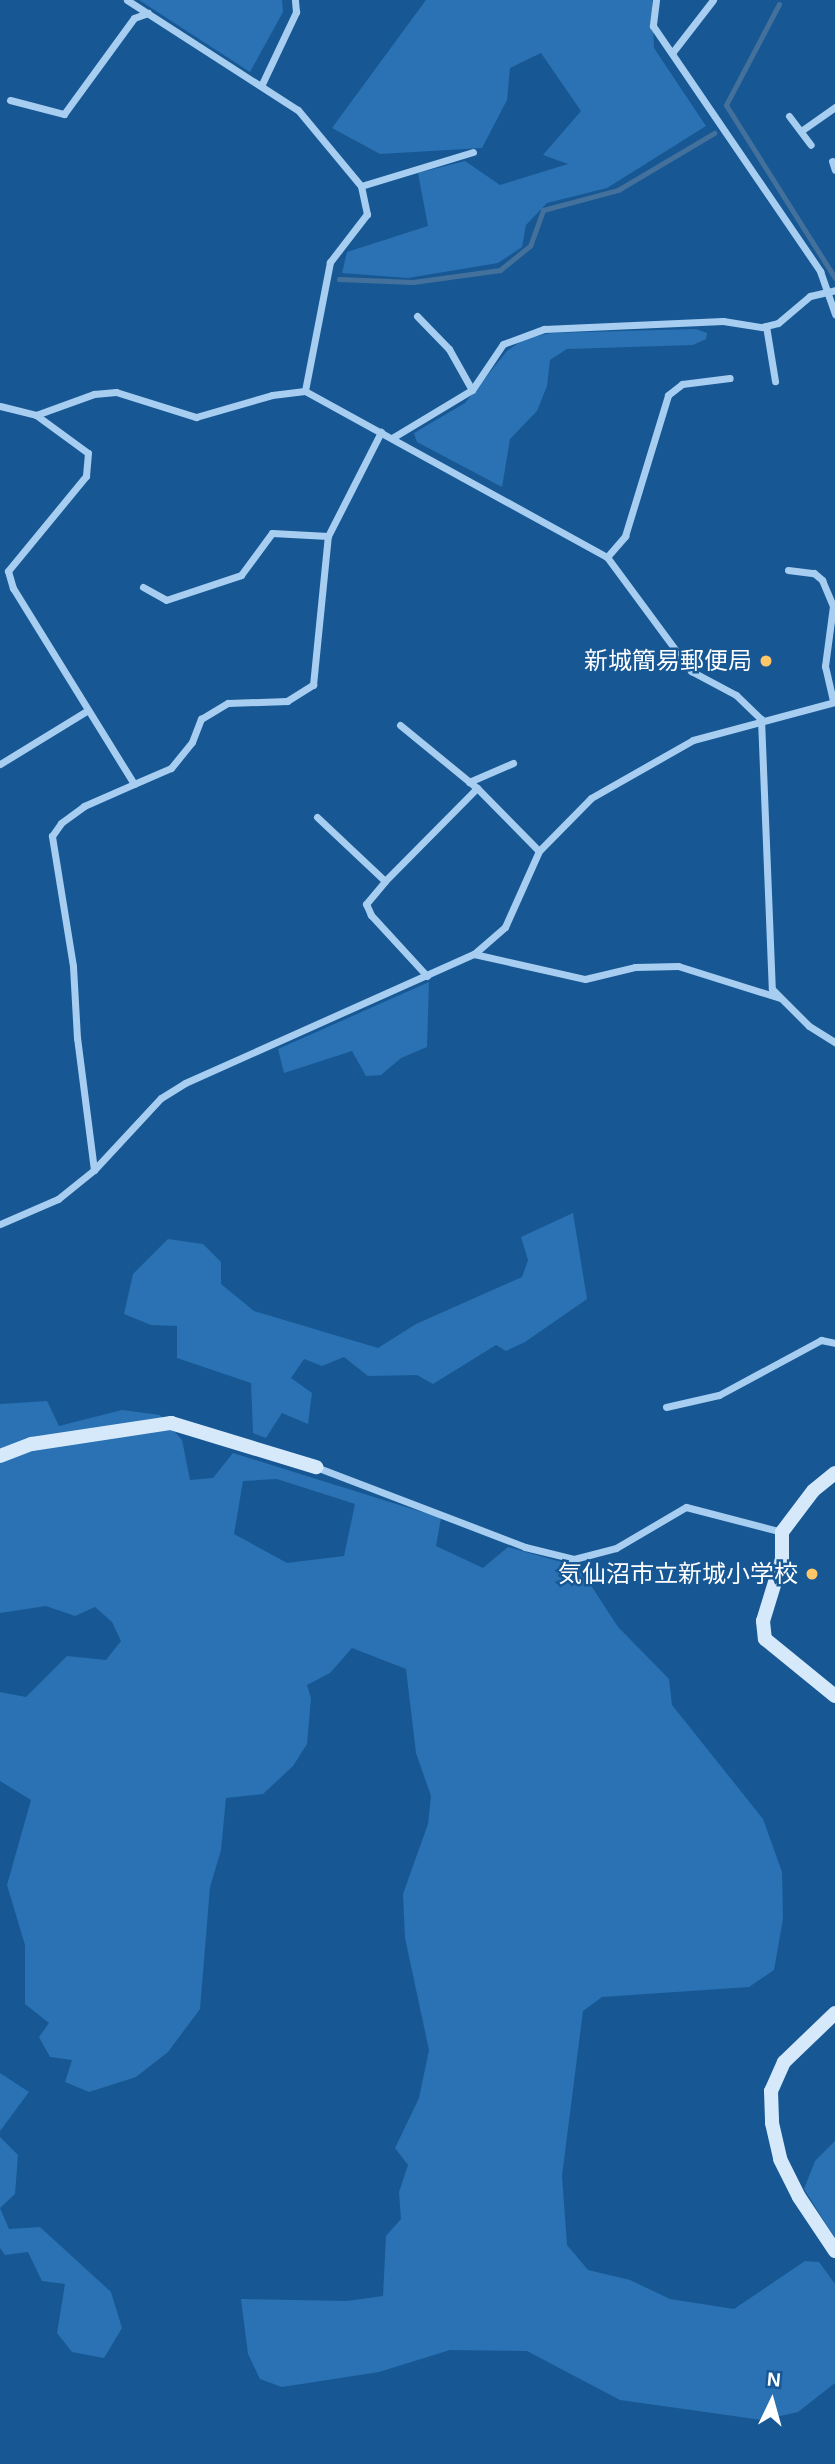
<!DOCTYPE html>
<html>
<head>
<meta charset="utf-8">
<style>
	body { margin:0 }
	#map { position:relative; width:835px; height:2464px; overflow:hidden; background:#175894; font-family:Arial,"Noto Sans JP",sans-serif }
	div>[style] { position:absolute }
	.green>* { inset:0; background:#2a72b3 }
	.stream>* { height:5px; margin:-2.5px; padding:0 2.5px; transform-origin:2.5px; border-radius:2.5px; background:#43719c }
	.street>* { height:7px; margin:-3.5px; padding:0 3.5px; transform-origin:3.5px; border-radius:3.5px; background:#a7cef1 }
	.secondary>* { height:14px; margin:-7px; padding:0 7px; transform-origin:7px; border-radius:7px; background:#d6e9fb }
	.dots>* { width:19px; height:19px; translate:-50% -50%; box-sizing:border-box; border:4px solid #175894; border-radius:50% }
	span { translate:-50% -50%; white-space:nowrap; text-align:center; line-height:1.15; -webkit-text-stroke:5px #175894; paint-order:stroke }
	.poi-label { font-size:24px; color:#fff }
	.right { translate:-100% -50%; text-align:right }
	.north { position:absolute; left:737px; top:2366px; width:70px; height:70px; -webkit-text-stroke:5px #175894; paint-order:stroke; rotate:5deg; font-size:19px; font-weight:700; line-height:28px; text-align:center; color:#fff }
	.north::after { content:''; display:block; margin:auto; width:24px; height:32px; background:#fff; clip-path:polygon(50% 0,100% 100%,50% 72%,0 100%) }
</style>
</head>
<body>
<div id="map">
	<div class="green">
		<i style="clip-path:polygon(139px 0,282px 0,283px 12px,250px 72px)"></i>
		<i style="clip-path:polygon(426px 0,652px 0,654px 48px,706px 126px,607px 188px,547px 203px,526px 225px,522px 247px,498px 263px,408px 278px,342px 273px,347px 252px,428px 226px,418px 173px,465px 161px,500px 185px,568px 164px,543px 155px,581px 111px,541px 53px,510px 68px,507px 100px,482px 148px,380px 154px,332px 128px)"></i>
		<i style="clip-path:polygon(696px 329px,707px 333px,706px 339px,693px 345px,567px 349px,550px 360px,547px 386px,537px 411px,510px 439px,502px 487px,417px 442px,414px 433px,465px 403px,507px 351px,524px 339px,551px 333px)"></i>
		<i style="clip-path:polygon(429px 982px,427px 1047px,401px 1058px,381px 1075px,366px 1076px,352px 1051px,284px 1073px,278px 1049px)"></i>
		<i style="clip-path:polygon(573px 1213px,587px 1299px,525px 1342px,506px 1351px,496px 1345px,433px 1384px,417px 1375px,368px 1376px,344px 1357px,322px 1366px,304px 1359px,291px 1378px,312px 1393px,308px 1424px,282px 1413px,266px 1438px,253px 1433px,251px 1383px,177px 1358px,177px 1326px,151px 1325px,124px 1314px,133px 1274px,168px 1239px,203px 1244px,221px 1262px,221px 1284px,254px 1311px,378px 1348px,416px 1324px,522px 1277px,528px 1260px,521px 1237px)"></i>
		<i style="clip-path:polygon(evenodd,47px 1401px,59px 1426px,122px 1410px,160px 1415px,182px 1440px,190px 1480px,213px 1478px,233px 1453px,441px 1518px,436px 1546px,483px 1568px,508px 1547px,579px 1567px,618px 1627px,669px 1679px,672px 1705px,763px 1819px,782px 1872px,783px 1919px,774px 1970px,749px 1987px,602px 1997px,583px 2011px,562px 2176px,567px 2245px,588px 2270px,630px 2280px,670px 2299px,734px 2309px,805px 2261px,819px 2262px,835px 2284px,835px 2383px,798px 2412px,762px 2420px,620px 2400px,527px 2351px,450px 2350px,379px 2372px,282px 2387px,260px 2379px,248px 2354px,241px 2299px,347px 2301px,383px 2296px,386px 2236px,401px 2219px,399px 2192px,408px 2165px,395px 2148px,419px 2098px,429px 2050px,405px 1938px,403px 1894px,428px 1824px,431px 1796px,416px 1753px,406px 1669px,352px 1648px,330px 1673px,307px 1685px,311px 1698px,307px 1744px,293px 1766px,263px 1794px,226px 1798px,221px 1850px,210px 1887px,200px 2009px,168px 2052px,136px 2077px,89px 2092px,65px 2082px,72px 2060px,50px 2057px,39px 2037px,49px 2023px,25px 2004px,25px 1945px,7px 1885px,31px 1800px,0 1781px,0 1692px,26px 1697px,67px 1656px,106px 1660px,121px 1641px,112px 1622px,95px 1607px,75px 1616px,46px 1606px,0 1613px,0 1404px,47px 1401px,277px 1479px,355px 1504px,344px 1556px,287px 1563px,234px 1534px,243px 1481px,277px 1479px)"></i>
		<i style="clip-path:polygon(0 2073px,29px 2092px,0 2131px)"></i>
		<i style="clip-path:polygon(0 2137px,18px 2155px,15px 2194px,0 2208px,9px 2229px,40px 2227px,111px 2292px,122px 2328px,104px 2358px,72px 2352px,57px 2333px,65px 2284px,42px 2281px,28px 2252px,5px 2255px,0 2248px)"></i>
		<i style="clip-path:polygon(835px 2141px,835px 2238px,804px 2189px,815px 2161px)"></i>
	</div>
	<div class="stream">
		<i style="left:779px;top:4px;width:114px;rotate:117.7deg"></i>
		<i style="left:726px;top:105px;width:204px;rotate:57.8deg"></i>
		<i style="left:339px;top:279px;width:74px;rotate:2.3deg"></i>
		<i style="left:413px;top:282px;width:88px;rotate:-7.9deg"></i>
		<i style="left:500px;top:270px;width:38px;rotate:-39deg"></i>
		<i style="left:530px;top:246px;width:38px;rotate:-70deg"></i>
		<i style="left:543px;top:210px;width:78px;rotate:-14.9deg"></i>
		<i style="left:618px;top:190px;width:112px;rotate:-30.7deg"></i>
	</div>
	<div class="street">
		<i style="left:127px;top:0;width:203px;rotate:32.8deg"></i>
		<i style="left:298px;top:110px;width:99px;rotate:50.3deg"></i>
		<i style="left:361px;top:186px;width:29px;rotate:78deg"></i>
		<i style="left:367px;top:214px;width:61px;rotate:127.6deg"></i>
		<i style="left:330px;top:262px;width:131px;rotate:101deg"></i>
		<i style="left:656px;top:0;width:26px;rotate:97deg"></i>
		<i style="left:653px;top:26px;width:297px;rotate:55.7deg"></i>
		<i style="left:820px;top:271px;width:46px;rotate:70.8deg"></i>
		<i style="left:672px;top:53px;width:67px;rotate:-52.3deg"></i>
		<i style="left:262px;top:84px;width:80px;rotate:-64.7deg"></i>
		<i style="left:296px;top:12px;width:12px;rotate:-95deg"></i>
		<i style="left:10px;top:100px;width:56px;rotate:14.5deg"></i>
		<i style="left:64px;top:114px;width:119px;rotate:-53.9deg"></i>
		<i style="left:134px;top:18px;width:15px;rotate:-20deg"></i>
		<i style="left:789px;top:116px;width:36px;rotate:53deg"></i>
		<i style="left:801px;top:131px;width:42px;rotate:-35.2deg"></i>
		<i style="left:832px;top:161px;width:9px;rotate:72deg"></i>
		<i style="left:361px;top:186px;width:117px;rotate:-16.9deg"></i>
		<i style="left:417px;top:316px;width:46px;rotate:45.9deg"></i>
		<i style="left:449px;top:349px;width:47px;rotate:60.7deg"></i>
		<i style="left:766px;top:326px;width:56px;rotate:80.7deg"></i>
		<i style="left:0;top:406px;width:37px;rotate:14deg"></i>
		<i style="left:36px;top:415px;width:62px;rotate:-19.9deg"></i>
		<i style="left:94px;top:394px;width:22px;rotate:-5deg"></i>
		<i style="left:116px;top:392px;width:84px;rotate:17.4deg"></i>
		<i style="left:196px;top:417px;width:79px;rotate:-16.1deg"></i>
		<i style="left:272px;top:395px;width:33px;rotate:-7deg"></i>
		<i style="left:305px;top:391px;width:345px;rotate:28.8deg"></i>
		<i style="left:607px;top:557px;width:142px;rotate:53.6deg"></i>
		<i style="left:691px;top:671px;width:51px;rotate:28.1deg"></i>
		<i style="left:736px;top:695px;width:35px;rotate:44deg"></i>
		<i style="left:761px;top:719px;width:270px;rotate:87.7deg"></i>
		<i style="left:772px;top:989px;width:52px;rotate:45deg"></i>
		<i style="left:809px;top:1026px;width:31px;rotate:32deg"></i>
		<i style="left:36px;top:415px;width:64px;rotate:36.2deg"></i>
		<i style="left:88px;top:453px;width:23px;rotate:95deg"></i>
		<i style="left:86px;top:476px;width:123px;rotate:129.4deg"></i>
		<i style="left:8px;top:571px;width:18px;rotate:74deg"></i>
		<i style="left:13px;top:588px;width:230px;rotate:58.3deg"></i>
		<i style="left:134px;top:784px;width:40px;rotate:-23.4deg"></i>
		<i style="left:171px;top:768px;width:33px;rotate:-51deg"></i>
		<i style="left:192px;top:742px;width:25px;rotate:-69deg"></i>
		<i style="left:201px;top:719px;width:31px;rotate:-31deg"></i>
		<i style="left:228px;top:703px;width:59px;rotate:-1.9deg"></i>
		<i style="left:287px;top:701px;width:31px;rotate:-32deg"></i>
		<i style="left:313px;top:685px;width:150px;rotate:-84.3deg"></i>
		<i style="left:328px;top:536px;width:117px;rotate:-63deg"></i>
		<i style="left:392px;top:438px;width:93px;rotate:-31deg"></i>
		<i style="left:472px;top:390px;width:55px;rotate:-56deg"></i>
		<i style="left:503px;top:344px;width:44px;rotate:-20.1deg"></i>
		<i style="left:544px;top:329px;width:179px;rotate:-2.6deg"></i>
		<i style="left:723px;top:321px;width:39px;rotate:9deg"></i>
		<i style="left:762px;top:327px;width:16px;rotate:-14deg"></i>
		<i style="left:778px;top:323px;width:42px;rotate:-40.2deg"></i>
		<i style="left:810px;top:296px;width:26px;rotate:-13deg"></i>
		<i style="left:607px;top:557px;width:28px;rotate:-49deg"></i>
		<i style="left:625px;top:536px;width:147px;rotate:-73deg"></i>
		<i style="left:668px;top:395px;width:18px;rotate:-38deg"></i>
		<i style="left:682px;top:384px;width:48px;rotate:-7.1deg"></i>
		<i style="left:788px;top:570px;width:26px;rotate:7deg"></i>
		<i style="left:814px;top:573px;width:11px;rotate:41deg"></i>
		<i style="left:822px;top:580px;width:28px;rotate:67deg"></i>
		<i style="left:833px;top:606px;width:61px;rotate:97.6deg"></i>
		<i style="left:825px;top:666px;width:37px;rotate:77deg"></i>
		<i style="left:143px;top:587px;width:26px;rotate:29deg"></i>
		<i style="left:166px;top:600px;width:79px;rotate:-18.4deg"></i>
		<i style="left:241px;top:575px;width:52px;rotate:-53.6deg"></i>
		<i style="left:272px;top:533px;width:56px;rotate:3.1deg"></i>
		<i style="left:400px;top:725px;width:99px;rotate:39.3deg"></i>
		<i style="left:0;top:764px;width:103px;rotate:-31.5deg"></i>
		<i style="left:469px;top:782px;width:48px;rotate:-23.4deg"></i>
		<i style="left:317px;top:817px;width:93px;rotate:43.3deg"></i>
		<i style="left:474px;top:954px;width:114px;rotate:12.7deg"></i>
		<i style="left:585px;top:979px;width:51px;rotate:-13.5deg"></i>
		<i style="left:635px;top:967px;width:43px;rotate:-1.3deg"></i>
		<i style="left:678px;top:966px;width:107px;rotate:17.4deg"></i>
		<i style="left:427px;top:976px;width:83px;rotate:-132.6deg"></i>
		<i style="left:371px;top:915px;width:12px;rotate:-114deg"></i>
		<i style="left:366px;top:904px;width:30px;rotate:-50deg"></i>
		<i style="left:385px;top:881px;width:131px;rotate:-45.3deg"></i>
		<i style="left:477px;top:788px;width:88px;rotate:45.5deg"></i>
		<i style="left:94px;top:1170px;width:133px;rotate:-97.3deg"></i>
		<i style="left:77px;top:1038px;width:72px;rotate:-93.2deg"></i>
		<i style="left:73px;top:966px;width:132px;rotate:-99.2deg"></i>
		<i style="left:52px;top:836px;width:16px;rotate:-55deg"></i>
		<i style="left:61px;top:823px;width:29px;rotate:-36deg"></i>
		<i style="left:84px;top:806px;width:55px;rotate:-23.7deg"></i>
		<i style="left:0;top:1224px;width:63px;rotate:-23.3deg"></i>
		<i style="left:58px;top:1199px;width:46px;rotate:-38.9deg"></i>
		<i style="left:94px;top:1170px;width:98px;rotate:-47.1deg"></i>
		<i style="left:161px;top:1098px;width:28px;rotate:-32deg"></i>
		<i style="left:185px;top:1083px;width:316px;rotate:-24.1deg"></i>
		<i style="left:474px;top:954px;width:41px;rotate:-41.1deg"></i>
		<i style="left:505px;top:927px;width:83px;rotate:-65.9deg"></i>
		<i style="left:539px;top:851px;width:74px;rotate:-45.5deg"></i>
		<i style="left:591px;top:798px;width:117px;rotate:-29.6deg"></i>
		<i style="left:693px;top:740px;width:147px;rotate:-15deg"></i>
		<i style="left:666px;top:1407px;width:54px;rotate:-12.8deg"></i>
		<i style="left:719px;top:1395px;width:116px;rotate:-28.3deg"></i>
		<i style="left:821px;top:1340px;width:14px;rotate:12deg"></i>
		<i style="left:316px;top:1467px;width:224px;rotate:20.9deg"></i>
		<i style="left:525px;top:1547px;width:50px;rotate:13.8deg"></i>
		<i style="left:574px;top:1559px;width:43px;rotate:-14.7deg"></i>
		<i style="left:616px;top:1548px;width:81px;rotate:-30.4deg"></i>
		<i style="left:686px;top:1507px;width:99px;rotate:14.6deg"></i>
	</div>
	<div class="secondary">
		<i style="left:0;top:1456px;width:34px;rotate:-21deg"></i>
		<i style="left:32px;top:1444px;width:141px;rotate:-8.6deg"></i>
		<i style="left:171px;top:1423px;width:152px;rotate:16.9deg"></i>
		<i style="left:835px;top:1473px;width:28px;rotate:141deg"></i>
		<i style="left:813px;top:1491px;width:51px;rotate:127.1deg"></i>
		<i style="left:782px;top:1532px;width:27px;rotate:90deg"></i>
		<i style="left:782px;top:1559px;width:65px;rotate:107deg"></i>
		<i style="left:763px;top:1621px;width:18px;rotate:84deg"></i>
		<i style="left:765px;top:1639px;width:90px;rotate:39.2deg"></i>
		<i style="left:835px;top:2013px;width:71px;rotate:136.1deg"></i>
		<i style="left:784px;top:2062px;width:32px;rotate:114deg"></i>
		<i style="left:771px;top:2091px;width:32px;rotate:88deg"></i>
		<i style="left:772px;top:2123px;width:37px;rotate:77deg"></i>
		<i style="left:780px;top:2159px;width:42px;rotate:63.4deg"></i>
		<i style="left:799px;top:2197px;width:65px;rotate:56.3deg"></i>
	</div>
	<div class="dots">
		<i style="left:766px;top:661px;background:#ffc767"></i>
		<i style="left:812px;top:1574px;background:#ffc767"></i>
	</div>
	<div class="poi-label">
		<span class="right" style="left:752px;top:661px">新城簡易郵便局</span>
		<span class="right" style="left:798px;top:1574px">気仙沼市立新城小学校</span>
	</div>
	<div class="north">N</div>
</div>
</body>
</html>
